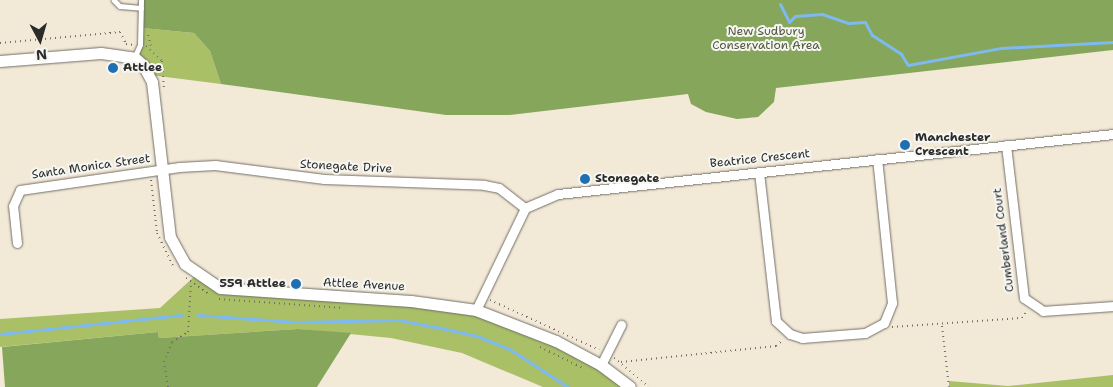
<!DOCTYPE html>
<html>
<head>
<meta charset="utf-8">
<style>
	body { margin:0 }
	#map { position:relative; width:1113px; height:387px; overflow:hidden; background:#f3e9d7; font-family:"Shantell Sans",sans-serif }
	div>[style] { position:absolute }
	.green>* { inset:0; background:#a9c066 }
	.forest>* { inset:0; background:#86a65b }
	.stream>* { height:3px; margin:-1.5px; padding:0 1.5px; transform-origin:1.5px; border-radius:1.5px; background:#7eb9f0 }
	.path>* { height:2px; margin-top:-1px; transform-origin:0; background:repeating-linear-gradient(90deg,#716e67 0 1px,transparent 0 5px) }
	.roads { filter:drop-shadow(0 0 1px #716e67) drop-shadow(0 0 1px #716e67) }
	.service>* { height:4.5px; margin:-2.25px; padding:0 2.25px; transform-origin:2.25px; border-radius:2.25px; background:#fff }
	.minor>* { height:9px; margin:-4.5px; padding:0 4.5px; transform-origin:4.5px; border-radius:4.5px; background:#fff }
	.tertiary>* { height:11px; margin:-5.5px; padding:0 5.5px; transform-origin:5.5px; border-radius:5.5px; background:#fff }
	.dots>* { width:14px; height:14px; translate:-50% -50%; box-sizing:border-box; border:2px solid #f6f6f2; border-radius:50% }
	span { translate:-50% -50%; white-space:nowrap; text-align:center; line-height:1.15; -webkit-text-stroke:4px #f6f6f2; paint-order:stroke }
	.park-label { font-size:12px; color:#51583d }
	.poi-label { font-size:12px; color:#2b2b2b; font-weight:700 }
	.left { translate:0 -50%; text-align:left }
	.right { translate:-100% -50%; text-align:right }
	.street-label { font-size:12px; color:#2b2b2b }
	.north { position:absolute; left:15px; top:15px; width:50px; height:50px; -webkit-text-stroke:4px #f6f6f2; paint-order:stroke; rotate:174deg; font-size:14px; font-weight:700; line-height:20px; text-align:center; color:#2b2b2b }
	.north::after { content:''; display:block; margin:auto; width:18px; height:22px; background:#2b2b2b; clip-path:polygon(50% 0,100% 100%,50% 72%,0 100%) }
</style>
</head>
<body>
<div id="map">
	<div class="green">
		<i style="clip-path:polygon(142px 28px,194px 33px,210px 51px,221px 84px,150px 75px,135px 57px)"></i>
		<i style="clip-path:polygon(197px 274px,211px 283px,386px 299px,501px 317px,631px 387px,543px 387px,462px 353px,391px 338px,298px 329px,159px 338px,158px 332px,0 347px,0 319px,160px 308px)"></i>
		<i style="clip-path:polygon(1113px 375px,1113px 387px,949px 387px,949px 381px,1008px 386px)"></i>
	</div>
	<div class="forest">
		<i style="clip-path:polygon(142px 0,1113px 0,1113px 50px,776px 88px,774px 102px,758px 117px,737px 119px,706px 112px,691px 104px,688px 94px,510px 115px,446px 115px,221px 84px,210px 51px,194px 33px,142px 28px)"></i>
		<i style="clip-path:polygon(298px 329px,351px 333px,317px 387px,5px 387px,2px 347px,158px 332px,159px 338px)"></i>
	</div>
	<div class="stream">
		<i style="left:780px;top:4px;width:20px;rotate:63deg"></i>
		<i style="left:789px;top:22px;width:8px;rotate:-45deg"></i>
		<i style="left:795px;top:16px;width:27px;rotate:-4deg"></i>
		<i style="left:822px;top:14px;width:28px;rotate:19deg"></i>
		<i style="left:848px;top:23px;width:17px;rotate:-3deg"></i>
		<i style="left:865px;top:22px;width:15px;rotate:62deg"></i>
		<i style="left:872px;top:35px;width:35px;rotate:33deg"></i>
		<i style="left:901px;top:54px;width:13px;rotate:58deg"></i>
		<i style="left:908px;top:65px;width:95px;rotate:-10.4deg"></i>
		<i style="left:1001px;top:48px;width:112px;rotate:-3.1deg"></i>
		<i style="left:198px;top:315px;width:98px;rotate:4.1deg"></i>
		<i style="left:296px;top:322px;width:103px;rotate:-1.1deg"></i>
		<i style="left:399px;top:320px;width:38px;rotate:11deg"></i>
		<i style="left:436px;top:327px;width:42px;rotate:12.4deg"></i>
		<i style="left:477px;top:336px;width:37px;rotate:22deg"></i>
		<i style="left:511px;top:350px;width:68px;rotate:33deg"></i>
		<i style="left:0;top:334px;width:182px;rotate:-6deg"></i>
	</div>
	<div class="path">
		<i style="left:148px;top:35px;width:11px;rotate:75deg"></i>
		<i style="left:0;top:43px;width:121px;rotate:-5.2deg"></i>
		<i style="left:120px;top:32px;width:13px;rotate:63deg"></i>
		<i style="left:126px;top:44px;width:8px;rotate:7deg"></i>
		<i style="left:146px;top:46px;width:22px;rotate:43deg"></i>
		<i style="left:162px;top:61px;width:29px;rotate:86deg"></i>
		<i style="left:151px;top:180px;width:53px;rotate:83.5deg"></i>
		<i style="left:157px;top:233px;width:37px;rotate:64deg"></i>
		<i style="left:186px;top:278px;width:29px;rotate:35deg"></i>
		<i style="left:219px;top:299px;width:125px;rotate:4.1deg"></i>
		<i style="left:490px;top:300px;width:120px;rotate:24.6deg"></i>
		<i style="left:942px;top:326px;width:61px;rotate:83.5deg"></i>
		<i style="left:892px;top:327px;width:130px;rotate:-4deg"></i>
		<i style="left:1022px;top:318px;width:9px;rotate:-54deg"></i>
		<i style="left:540px;top:347px;width:50px;rotate:26.1deg"></i>
		<i style="left:614px;top:358px;width:45px;rotate:39.6deg"></i>
		<i style="left:621px;top:362px;width:156px;rotate:-5.9deg"></i>
		<i style="left:776px;top:346px;width:9px;rotate:-41deg"></i>
		<i style="left:168px;top:387px;width:25px;rotate:-99deg"></i>
		<i style="left:164px;top:362px;width:22px;rotate:-68deg"></i>
		<i style="left:172px;top:342px;width:19px;rotate:-32deg"></i>
		<i style="left:188px;top:332px;width:49px;rotate:-86.5deg"></i>
	</div>
	<div class="roads">
		<div class="service">
			<i style="left:114px;top:0;width:8px;rotate:45deg"></i>
			<i style="left:120px;top:6px;width:21px;rotate:5deg"></i>
			<i style="left:135px;top:56px;width:12px;rotate:-66deg"></i>
			<i style="left:140px;top:45px;width:45px;rotate:-88.7deg"></i>
		</div>
		<div class="minor">
			<i style="left:1006px;top:145px;width:154px;rotate:83.3deg"></i>
			<i style="left:1024px;top:298px;width:23px;rotate:34deg"></i>
			<i style="left:1043px;top:311px;width:70px;rotate:-4.1deg"></i>
			<i style="left:759px;top:172px;width:150px;rotate:83.5deg"></i>
			<i style="left:776px;top:321px;width:19px;rotate:43deg"></i>
			<i style="left:790px;top:334px;width:13px;rotate:18deg"></i>
			<i style="left:802px;top:338px;width:63px;rotate:-4.5deg"></i>
			<i style="left:865px;top:333px;width:21px;rotate:-28deg"></i>
			<i style="left:884px;top:323px;width:22px;rotate:-68deg"></i>
			<i style="left:892px;top:303px;width:145px;rotate:-95.9deg"></i>
			<i style="left:17px;top:243px;width:37px;rotate:-96deg"></i>
			<i style="left:13px;top:206px;width:17px;rotate:-66deg"></i>
			<i style="left:20px;top:190px;width:161px;rotate:-8.2deg"></i>
			<i style="left:179px;top:167px;width:36px;rotate:-3deg"></i>
			<i style="left:215px;top:165px;width:110px;rotate:7.3deg"></i>
			<i style="left:324px;top:179px;width:160px;rotate:2.1deg"></i>
			<i style="left:484px;top:185px;width:15px;rotate:11deg"></i>
			<i style="left:499px;top:188px;width:33px;rotate:38deg"></i>
			<i style="left:476px;top:310px;width:113px;rotate:-64.3deg"></i>
			<i style="left:525px;top:208px;width:36px;rotate:-23deg"></i>
			<i style="left:558px;top:194px;width:558px;rotate:-6.17deg"></i>
			<i style="left:601px;top:365px;width:45px;rotate:-63.4deg"></i>
		</div>
		<div class="tertiary">
			<i style="left:0;top:61px;width:101px;rotate:-4.5deg"></i>
			<i style="left:101px;top:53px;width:34px;rotate:8deg"></i>
			<i style="left:135px;top:58px;width:11px;rotate:41deg"></i>
			<i style="left:143px;top:65px;width:19px;rotate:62deg"></i>
			<i style="left:152px;top:82px;width:156px;rotate:83.4deg"></i>
			<i style="left:170px;top:237px;width:31px;rotate:61deg"></i>
			<i style="left:185px;top:264px;width:42px;rotate:34.4deg"></i>
			<i style="left:220px;top:288px;width:191px;rotate:3.9deg"></i>
			<i style="left:411px;top:301px;width:66px;rotate:7.9deg"></i>
			<i style="left:476px;top:310px;width:86px;rotate:21.2deg"></i>
			<i style="left:556px;top:341px;width:51px;rotate:28.1deg"></i>
			<i style="left:601px;top:365px;width:36px;rotate:37deg"></i>
		</div>
	</div>
	<div class="dots">
		<i style="left:113px;top:68px;background:#1f6fb2"></i>
		<i style="left:905px;top:145px;background:#1f6fb2"></i>
		<i style="left:585px;top:179px;background:#1f6fb2"></i>
		<i style="left:296px;top:284px;background:#1f6fb2"></i>
	</div>
	<div class="park-label">
		<span style="left:766px;top:39px">New Sudbury<br>Conservation Area</span>
	</div>
	<div class="poi-label">
		<span class="left" style="left:123px;top:68px">Attlee</span>
		<span class="left" style="left:915px;top:145px">Manchester<br>Crescent</span>
		<span class="left" style="left:595px;top:179px">Stonegate</span>
		<span class="right" style="left:286px;top:284px">559 Attlee</span>
	</div>
	<div class="street-label">
		<span style="left:760px;top:159px;rotate:-6deg">Beatrice Crescent</span>
		<span style="left:91px;top:167px;rotate:-8deg">Santa Monica Street</span>
		<span style="left:346px;top:167px;rotate:3deg">Stonegate Drive</span>
		<span style="left:1004px;top:240px;rotate:-97deg">Cumberland Court</span>
		<span style="left:364px;top:285px;rotate:3deg">Attlee Avenue</span>
	</div>
	<div class="north">N</div>
</div>
</body>
</html>
